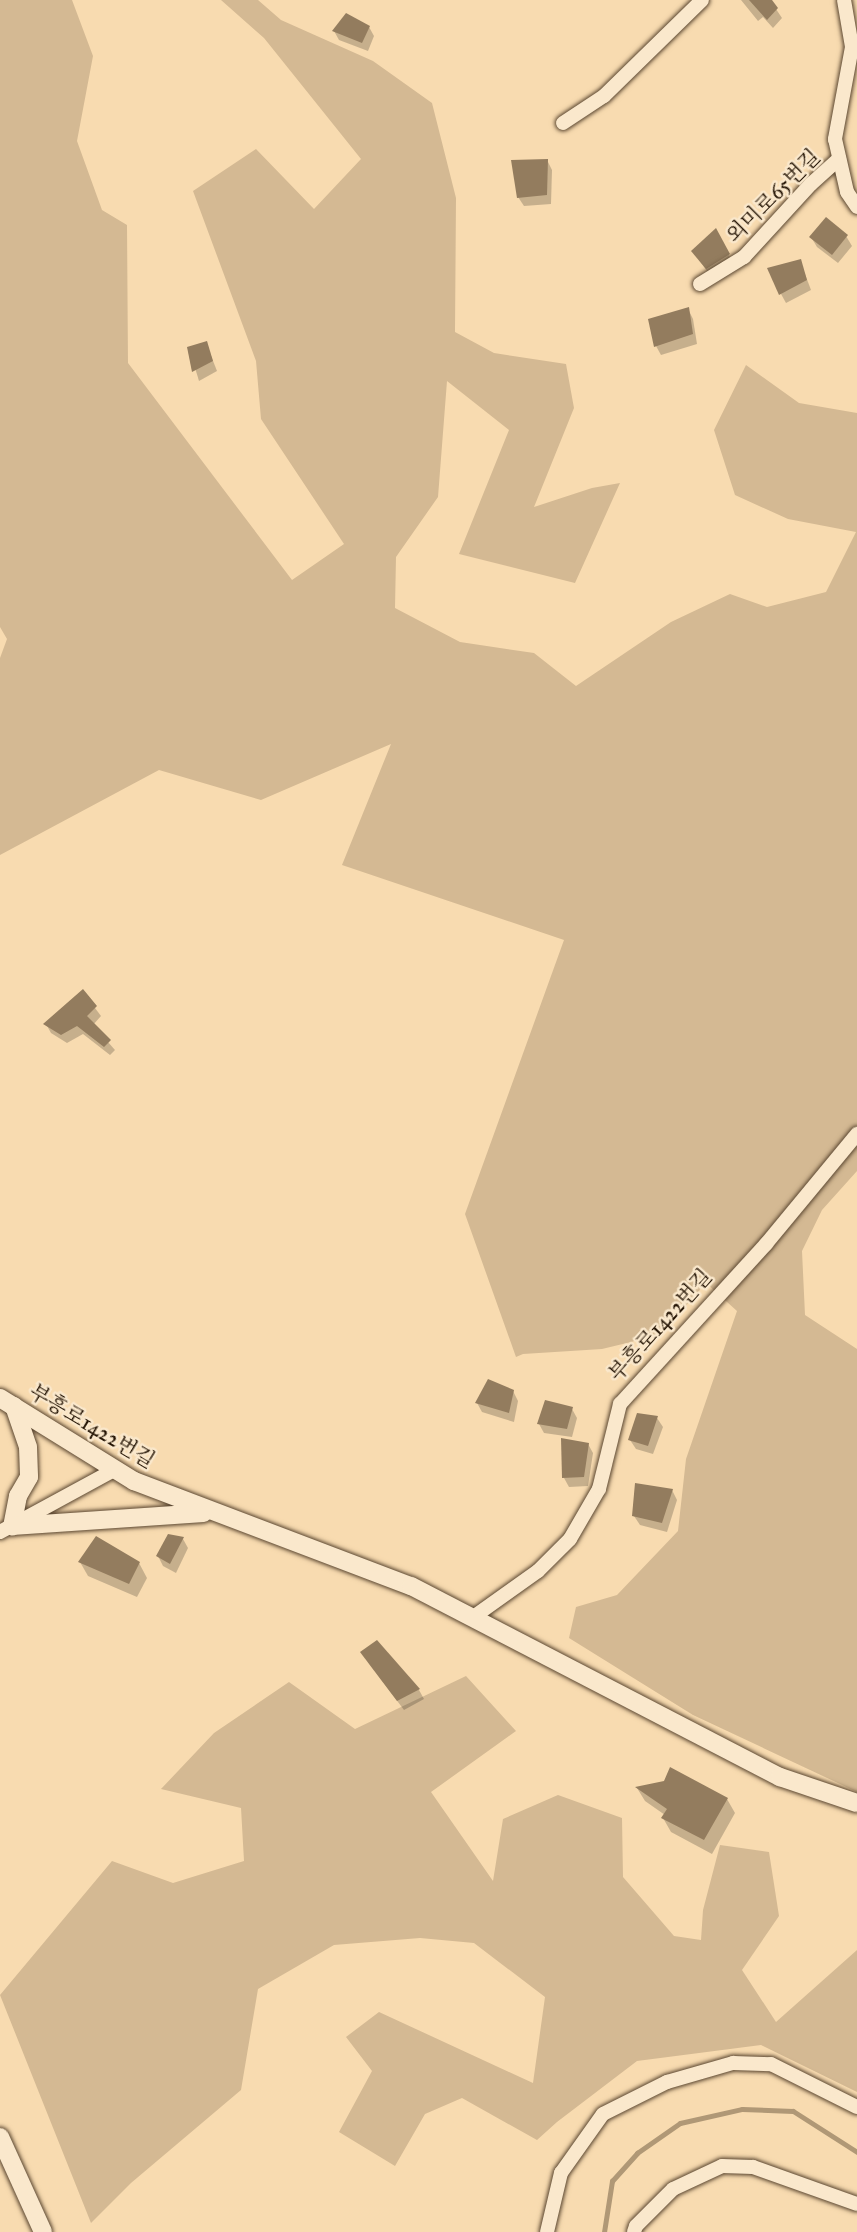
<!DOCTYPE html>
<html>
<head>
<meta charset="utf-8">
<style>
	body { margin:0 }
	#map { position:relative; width:857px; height:2232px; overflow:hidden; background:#f8dbb0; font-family:"IM FELL Great Primer","Noto Serif KR",serif }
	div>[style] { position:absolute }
	.green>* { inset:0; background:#d4b993 }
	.shadow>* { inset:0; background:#0003 }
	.stream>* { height:5px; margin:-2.5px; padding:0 2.5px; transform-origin:2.5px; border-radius:2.5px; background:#b09876 }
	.building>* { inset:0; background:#937c5e }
	.roads { filter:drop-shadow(0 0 2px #5a4630) drop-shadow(0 0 2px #5a4630) }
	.minor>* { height:14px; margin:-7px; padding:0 7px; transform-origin:7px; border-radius:7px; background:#fae8cc }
	.tertiary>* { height:18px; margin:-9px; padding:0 9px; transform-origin:9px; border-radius:9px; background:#fae8cc }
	span { translate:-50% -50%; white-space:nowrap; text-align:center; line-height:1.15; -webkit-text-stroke:5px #fae8cc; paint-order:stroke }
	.street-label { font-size:21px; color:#251505 }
</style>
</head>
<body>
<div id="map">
	<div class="green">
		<i style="clip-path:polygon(0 0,72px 0,93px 56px,77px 141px,102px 210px,127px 225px,128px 363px,292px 580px,344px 544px,261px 419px,256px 361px,193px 191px,256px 149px,314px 209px,361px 159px,264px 38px,221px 0,258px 0,281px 20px,373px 61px,432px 103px,456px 198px,455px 332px,494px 353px,566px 364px,574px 408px,534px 507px,592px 488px,620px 483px,575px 583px,459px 554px,509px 430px,447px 381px,438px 497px,396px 557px,395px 608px,460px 642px,534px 653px,576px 686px,671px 622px,730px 594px,767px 607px,826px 592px,856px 532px,788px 519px,735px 495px,714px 430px,746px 365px,799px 403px,857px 413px,857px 1171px,822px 1210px,802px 1251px,805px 1315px,857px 1349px,857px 1792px,693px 1715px,569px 1638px,576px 1607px,617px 1595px,678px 1531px,686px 1459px,737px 1311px,706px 1283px,660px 1335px,602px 1349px,523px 1354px,516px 1357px,465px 1214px,564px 940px,342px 865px,391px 744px,261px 800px,159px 770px,0 855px,0 658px,7px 639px,0 627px)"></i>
		<i style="clip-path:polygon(466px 1676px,516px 1731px,431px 1792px,493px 1881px,503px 1819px,558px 1795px,622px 1818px,623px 1877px,674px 1936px,701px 1940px,703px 1910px,720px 1845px,769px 1852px,779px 1916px,742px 1970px,776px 2022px,857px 1950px,857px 2092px,761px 2045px,637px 2061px,557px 2122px,537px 2140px,462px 2098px,425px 2114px,395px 2166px,339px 2132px,372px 2071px,346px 2037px,379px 2012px,533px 2083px,545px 1997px,474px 1943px,420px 1938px,334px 1945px,258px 1989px,241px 2090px,131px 2183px,91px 2223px,0 1995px,112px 1861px,173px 1883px,244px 1861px,241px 1808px,161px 1789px,214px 1733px,289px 1682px,355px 1729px)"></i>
	</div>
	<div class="shadow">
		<i style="clip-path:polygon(741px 0,770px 0,782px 18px,773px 28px,763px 17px,758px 21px)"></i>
		<i style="clip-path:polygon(369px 27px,374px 36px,368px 51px,339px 40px,334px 31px)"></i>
		<i style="clip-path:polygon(547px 160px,552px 170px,551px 204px,524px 206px,518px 197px)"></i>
		<i style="clip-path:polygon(715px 231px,734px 264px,712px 278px,699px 260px)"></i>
		<i style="clip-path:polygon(846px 236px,852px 246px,838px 263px,817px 247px,811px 237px)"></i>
		<i style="clip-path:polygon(800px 261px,811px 290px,786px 303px,781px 294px)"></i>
		<i style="clip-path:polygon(688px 309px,693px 319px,697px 344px,661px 355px,656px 346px)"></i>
		<i style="clip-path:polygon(206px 343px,217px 371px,199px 381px,189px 348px)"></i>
		<i style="clip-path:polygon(83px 992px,101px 1016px,93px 1025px,115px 1050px,110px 1055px,83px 1034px,67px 1043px,51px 1033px,46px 1024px)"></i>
		<i style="clip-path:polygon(513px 1391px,518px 1401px,514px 1422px,482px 1412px,477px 1403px)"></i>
		<i style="clip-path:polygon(572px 1409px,577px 1418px,572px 1437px,544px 1433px,539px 1424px)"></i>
		<i style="clip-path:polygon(657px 1418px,663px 1427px,653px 1454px,636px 1449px,630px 1440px)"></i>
		<i style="clip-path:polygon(588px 1444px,593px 1453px,588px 1486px,569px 1487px,564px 1478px)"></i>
		<i style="clip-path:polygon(672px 1490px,677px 1500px,667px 1532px,640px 1525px,634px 1516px)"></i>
		<i style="clip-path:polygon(169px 1536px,183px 1539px,188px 1548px,176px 1573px,163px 1566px,158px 1556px)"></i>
		<i style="clip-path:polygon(80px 1562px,139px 1563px,147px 1578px,137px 1597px,88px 1576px)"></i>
		<i style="clip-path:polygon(377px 1643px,419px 1690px,424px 1699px,404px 1710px,368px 1662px)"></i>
		<i style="clip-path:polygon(637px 1788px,727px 1799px,735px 1813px,712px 1854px,671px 1832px,663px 1818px,665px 1815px,645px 1801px)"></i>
	</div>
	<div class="stream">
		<i style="left:604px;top:2232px;width:52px;rotate:-81.1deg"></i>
		<i style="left:612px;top:2181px;width:38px;rotate:-48deg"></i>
		<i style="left:637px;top:2153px;width:52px;rotate:-34.9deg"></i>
		<i style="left:680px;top:2123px;width:64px;rotate:-12.7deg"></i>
		<i style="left:742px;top:2109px;width:51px;rotate:2.2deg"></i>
		<i style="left:793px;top:2111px;width:76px;rotate:32.6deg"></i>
	</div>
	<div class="building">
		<i style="clip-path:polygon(749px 0,772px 0,778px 8px,767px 20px)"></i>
		<i style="clip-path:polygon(346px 13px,370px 26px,362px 43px,332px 31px)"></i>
		<i style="clip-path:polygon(548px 159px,547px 195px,517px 198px,511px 160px)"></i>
		<i style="clip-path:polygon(826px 217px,848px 235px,832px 255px,809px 237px)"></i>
		<i style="clip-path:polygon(716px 228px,730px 254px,706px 269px,691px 251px)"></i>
		<i style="clip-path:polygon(801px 259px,807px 280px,779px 295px,767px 268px)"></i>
		<i style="clip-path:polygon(689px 307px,693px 334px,654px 347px,648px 319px)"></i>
		<i style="clip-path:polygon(207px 341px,213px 361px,192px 372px,187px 347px)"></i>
		<i style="clip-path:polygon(83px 989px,97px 1006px,87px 1016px,111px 1040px,104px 1047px,77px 1026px,61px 1035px,43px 1024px)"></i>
		<i style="clip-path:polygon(488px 1379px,514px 1390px,509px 1413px,475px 1403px)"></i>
		<i style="clip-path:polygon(545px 1400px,573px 1407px,567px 1429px,537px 1424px)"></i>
		<i style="clip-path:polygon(637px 1413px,658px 1416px,648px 1446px,628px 1440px)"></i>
		<i style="clip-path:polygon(561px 1438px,589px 1443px,584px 1477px,562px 1478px)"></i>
		<i style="clip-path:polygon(635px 1483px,673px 1489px,662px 1523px,632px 1516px)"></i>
		<i style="clip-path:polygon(168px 1534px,184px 1537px,170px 1564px,156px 1556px)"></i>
		<i style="clip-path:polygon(96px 1536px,140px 1562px,129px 1584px,78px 1562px)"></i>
		<i style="clip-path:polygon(377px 1640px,420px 1689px,397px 1701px,360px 1652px)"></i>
		<i style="clip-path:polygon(670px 1767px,728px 1798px,704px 1840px,661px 1818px,667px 1809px,635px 1787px,664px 1781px)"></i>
	</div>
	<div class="roads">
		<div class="minor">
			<i style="left:844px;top:0;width:48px;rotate:80.3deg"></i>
			<i style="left:852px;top:47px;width:94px;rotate:100.5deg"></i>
			<i style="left:835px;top:139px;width:54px;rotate:77.2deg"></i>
			<i style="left:847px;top:192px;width:18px;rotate:56deg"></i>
			<i style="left:563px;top:123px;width:49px;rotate:-33.4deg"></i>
			<i style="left:604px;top:96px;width:137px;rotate:-44.4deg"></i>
			<i style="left:700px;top:284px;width:52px;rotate:-31.5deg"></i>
			<i style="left:744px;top:257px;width:99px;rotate:-47.5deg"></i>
			<i style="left:811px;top:184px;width:38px;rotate:-42deg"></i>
			<i style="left:0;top:1532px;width:130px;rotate:-28.5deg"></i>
			<i style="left:472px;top:1618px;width:81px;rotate:-35.5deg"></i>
			<i style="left:538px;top:1571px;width:45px;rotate:-45deg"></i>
			<i style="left:570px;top:1539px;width:58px;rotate:-59.9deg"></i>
			<i style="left:599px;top:1489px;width:88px;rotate:-76.1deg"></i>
			<i style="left:620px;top:1404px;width:217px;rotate:-47.6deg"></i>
			<i style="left:766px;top:1244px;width:143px;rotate:-50.4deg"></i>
			<i style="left:547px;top:2232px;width:61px;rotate:-76.7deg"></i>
			<i style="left:561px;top:2173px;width:72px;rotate:-54.6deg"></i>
			<i style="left:603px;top:2114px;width:72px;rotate:-26.6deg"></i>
			<i style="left:667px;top:2082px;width:69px;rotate:-16.1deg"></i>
			<i style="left:733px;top:2063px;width:38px;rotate:2deg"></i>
			<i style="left:771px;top:2064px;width:96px;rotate:26.6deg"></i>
			<i style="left:634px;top:2232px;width:6px;rotate:-72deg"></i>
			<i style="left:636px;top:2226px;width:52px;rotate:-45deg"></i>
			<i style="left:673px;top:2189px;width:54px;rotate:-25.1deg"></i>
			<i style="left:722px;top:2166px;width:31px;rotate:2deg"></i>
			<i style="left:753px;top:2167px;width:110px;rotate:19.6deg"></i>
		</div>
		<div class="tertiary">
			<i style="left:0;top:1398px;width:158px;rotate:31.8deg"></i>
			<i style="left:134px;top:1481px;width:296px;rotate:20.8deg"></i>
			<i style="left:411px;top:1586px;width:416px;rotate:27.4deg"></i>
			<i style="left:780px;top:1777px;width:81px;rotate:18.7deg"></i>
			<i style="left:14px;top:1406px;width:43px;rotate:71.1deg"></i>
			<i style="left:28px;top:1447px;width:30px;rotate:88deg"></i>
			<i style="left:29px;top:1477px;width:22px;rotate:120deg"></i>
			<i style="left:18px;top:1496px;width:31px;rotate:101deg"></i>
			<i style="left:12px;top:1526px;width:192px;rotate:-3.9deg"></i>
			<i style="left:0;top:2137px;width:104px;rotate:65.6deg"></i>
		</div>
	</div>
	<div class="street-label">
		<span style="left:773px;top:196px;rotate:-45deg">외미로65번길</span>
		<span style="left:660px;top:1325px;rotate:-48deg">부흥로1422번길</span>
		<span style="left:92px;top:1426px;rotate:31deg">부흥로1422번길</span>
	</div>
</div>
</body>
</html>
